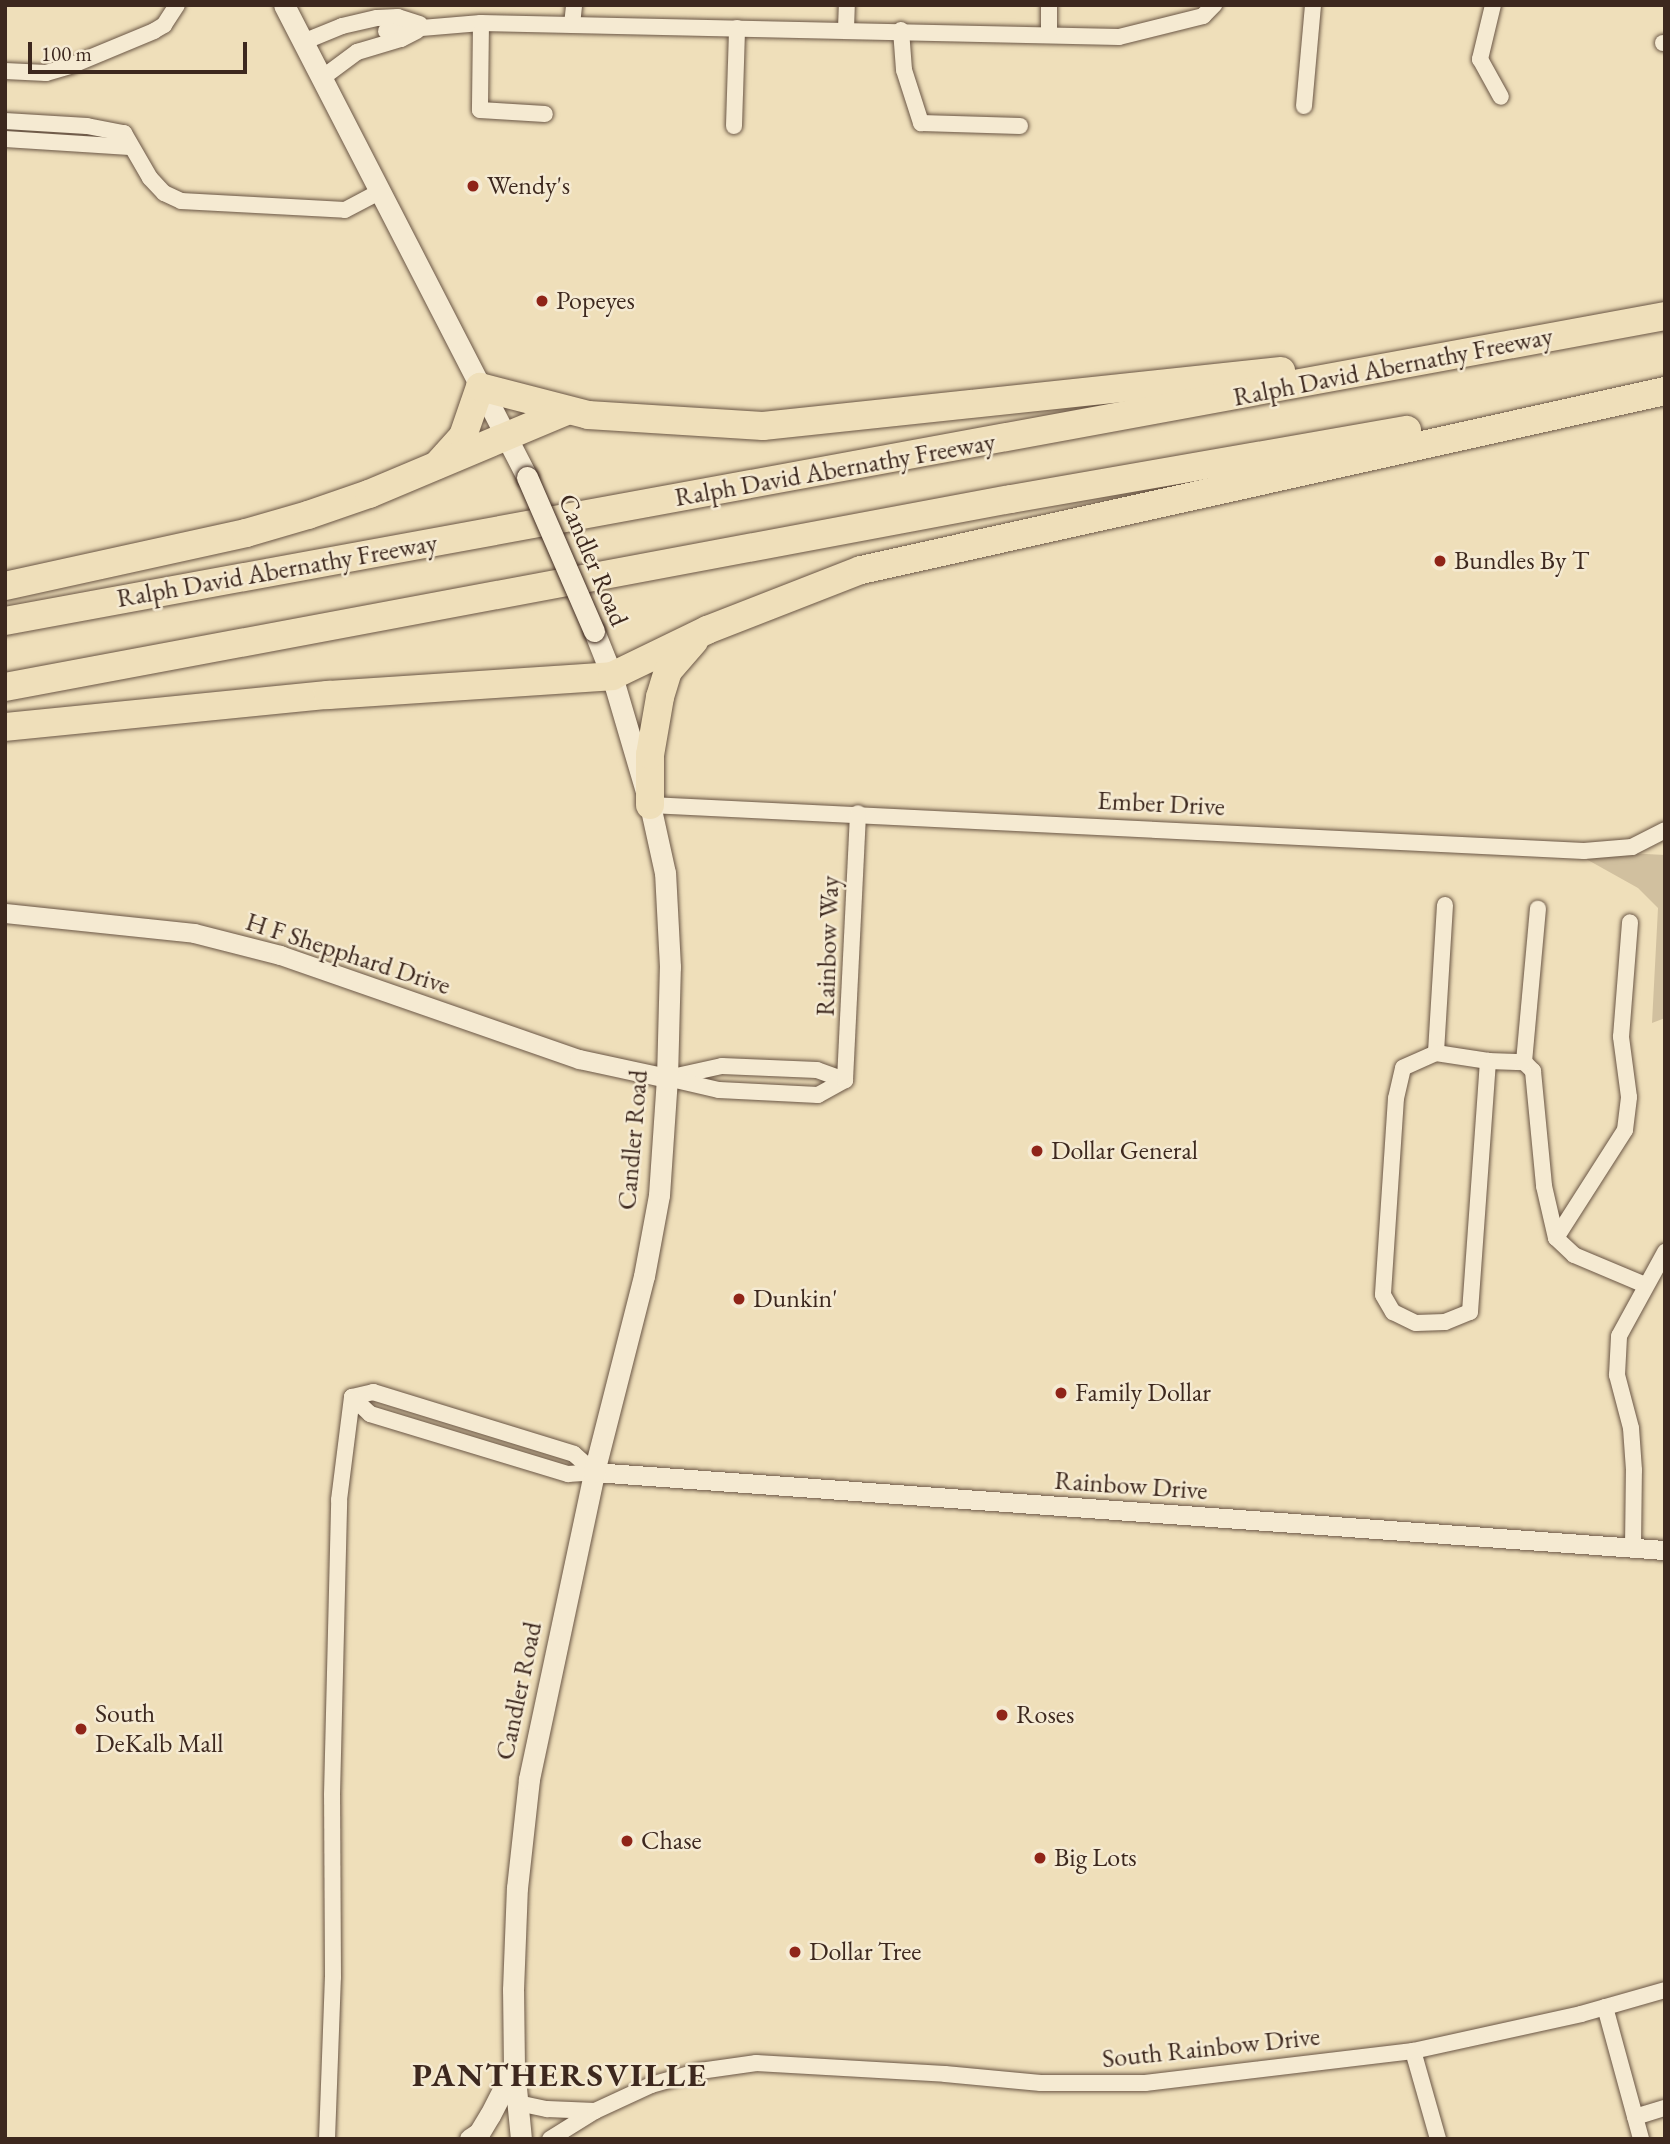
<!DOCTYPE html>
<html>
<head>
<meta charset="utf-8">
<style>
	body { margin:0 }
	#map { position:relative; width:1670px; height:2144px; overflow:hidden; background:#efdfba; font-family:"EB Garamond",serif }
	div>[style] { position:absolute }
	.green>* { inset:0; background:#d1c09f }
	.roads { filter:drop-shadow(0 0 2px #6a5645) drop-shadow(0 0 2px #6a5645) }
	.minor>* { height:16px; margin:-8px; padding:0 8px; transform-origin:8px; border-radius:8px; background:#f5ead2 }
	.tertiary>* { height:19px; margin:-9.5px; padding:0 9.5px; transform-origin:9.5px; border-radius:9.5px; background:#f5ead2 }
	.secondary>* { height:21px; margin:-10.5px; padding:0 10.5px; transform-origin:10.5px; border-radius:10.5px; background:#f5ead2 }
	.motorway>* { height:28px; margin:-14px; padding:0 14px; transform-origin:14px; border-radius:14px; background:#efdfba }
	.bridges { filter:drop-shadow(0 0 2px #3d281e) drop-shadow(0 0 2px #3d281e) }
	.secondary-bridge>* { height:21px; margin:-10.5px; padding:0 10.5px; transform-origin:10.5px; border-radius:10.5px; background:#f5ead2 }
	.dots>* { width:19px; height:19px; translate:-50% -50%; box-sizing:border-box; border:4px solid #f5ead2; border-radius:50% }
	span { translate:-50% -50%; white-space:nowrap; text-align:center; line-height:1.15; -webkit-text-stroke:5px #f5ead2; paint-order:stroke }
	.poi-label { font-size:26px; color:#3d281e }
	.left { translate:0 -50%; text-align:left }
	.street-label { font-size:26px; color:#3d281e }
	.district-label { font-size:33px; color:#3d281e; font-weight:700; letter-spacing:2px }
	.frame { position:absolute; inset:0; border:7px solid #3d281e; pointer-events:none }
	.scale { position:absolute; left:28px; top:42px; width:219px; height:32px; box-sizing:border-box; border:4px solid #3d281e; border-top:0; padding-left:9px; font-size:21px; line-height:24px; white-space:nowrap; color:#3d281e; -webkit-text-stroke:5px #f5ead2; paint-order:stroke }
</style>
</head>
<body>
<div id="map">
	<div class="green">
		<i style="clip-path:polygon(1570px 850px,1665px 855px,1665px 1018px,1652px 1023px,1658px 908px,1638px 888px)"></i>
	</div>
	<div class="roads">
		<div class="minor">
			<i style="left:1493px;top:5px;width:56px;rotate:103.5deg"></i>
			<i style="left:1480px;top:59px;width:43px;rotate:61.1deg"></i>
			<i style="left:481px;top:23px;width:87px;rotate:90.7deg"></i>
			<i style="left:480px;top:110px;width:65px;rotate:3.5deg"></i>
			<i style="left:572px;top:25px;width:20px;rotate:-84deg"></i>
			<i style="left:846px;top:29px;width:24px;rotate:-88deg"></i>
			<i style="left:901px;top:30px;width:40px;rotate:85.7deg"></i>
			<i style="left:904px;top:70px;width:56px;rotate:72.2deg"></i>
			<i style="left:921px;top:123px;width:99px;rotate:1.7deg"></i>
			<i style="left:386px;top:31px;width:95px;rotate:-4.8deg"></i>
			<i style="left:481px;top:23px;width:638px;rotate:1.26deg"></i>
			<i style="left:1119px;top:37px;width:87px;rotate:-14deg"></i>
			<i style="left:1203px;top:16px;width:16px;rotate:-45deg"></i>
			<i style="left:1049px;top:34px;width:29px;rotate:-90deg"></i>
			<i style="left:303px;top:42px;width:42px;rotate:-22.3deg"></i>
			<i style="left:342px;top:26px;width:36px;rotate:-13deg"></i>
			<i style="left:377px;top:18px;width:21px;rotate:-3deg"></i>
			<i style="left:398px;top:17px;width:23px;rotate:18deg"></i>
			<i style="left:1663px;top:43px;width:2px"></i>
			<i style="left:5px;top:71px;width:41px;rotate:2.8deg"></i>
			<i style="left:46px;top:73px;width:25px;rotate:-16deg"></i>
			<i style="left:70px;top:66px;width:91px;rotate:-22.6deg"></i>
			<i style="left:154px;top:31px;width:12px;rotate:-31deg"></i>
			<i style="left:164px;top:25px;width:24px;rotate:-57deg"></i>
			<i style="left:322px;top:78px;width:44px;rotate:-36.6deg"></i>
			<i style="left:357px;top:52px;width:46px;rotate:-16.5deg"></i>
			<i style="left:401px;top:39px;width:18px;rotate:-27deg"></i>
			<i style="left:1304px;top:106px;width:101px;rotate:-84.9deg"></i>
			<i style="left:5px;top:121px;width:82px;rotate:3.5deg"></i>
			<i style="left:87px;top:126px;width:38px;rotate:11deg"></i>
			<i style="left:124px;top:133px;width:52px;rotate:60deg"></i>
			<i style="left:150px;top:178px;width:21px;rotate:47deg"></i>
			<i style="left:164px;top:193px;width:19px;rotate:25deg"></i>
			<i style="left:181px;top:201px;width:164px;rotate:3.1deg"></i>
			<i style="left:345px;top:210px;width:41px;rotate:-27.8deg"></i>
			<i style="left:734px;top:126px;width:98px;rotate:-88.2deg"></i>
			<i style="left:5px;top:139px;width:125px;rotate:3.7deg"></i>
			<i style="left:650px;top:805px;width:935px;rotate:2.82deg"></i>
			<i style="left:1584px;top:851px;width:48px;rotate:-4.8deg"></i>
			<i style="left:1632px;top:847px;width:37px;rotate:-27deg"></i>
			<i style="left:1445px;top:905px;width:148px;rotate:93.5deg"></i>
			<i style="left:1436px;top:1053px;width:36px;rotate:156deg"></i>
			<i style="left:1403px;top:1068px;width:31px;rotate:103deg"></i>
			<i style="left:1396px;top:1098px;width:197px;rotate:93.8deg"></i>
			<i style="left:1383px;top:1295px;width:20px;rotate:60deg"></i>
			<i style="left:1393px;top:1312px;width:25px;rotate:26deg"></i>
			<i style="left:1416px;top:1323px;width:29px;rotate:-2deg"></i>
			<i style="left:1445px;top:1322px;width:27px;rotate:-22deg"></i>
			<i style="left:1470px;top:1312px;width:252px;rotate:-85.9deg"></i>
			<i style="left:1436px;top:1053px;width:53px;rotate:8.7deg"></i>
			<i style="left:1488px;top:1061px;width:36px;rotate:2deg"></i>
			<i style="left:1524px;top:1062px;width:13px;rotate:45deg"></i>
			<i style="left:1533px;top:1071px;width:116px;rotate:84.5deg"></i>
			<i style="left:1544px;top:1186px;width:53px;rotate:77deg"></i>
			<i style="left:1556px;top:1238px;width:25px;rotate:43deg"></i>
			<i style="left:1574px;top:1255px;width:77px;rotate:22.9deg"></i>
			<i style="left:1524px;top:1062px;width:154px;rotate:-84.8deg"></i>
			<i style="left:672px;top:1077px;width:51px;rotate:-12.4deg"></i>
			<i style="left:722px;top:1066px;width:95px;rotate:2.4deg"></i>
			<i style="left:817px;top:1070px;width:30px;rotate:20deg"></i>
			<i style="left:667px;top:1078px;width:53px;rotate:13deg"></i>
			<i style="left:719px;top:1090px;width:99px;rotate:2.9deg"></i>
			<i style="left:818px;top:1095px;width:31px;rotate:-29deg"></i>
			<i style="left:845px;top:1080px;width:267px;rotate:-87.2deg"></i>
			<i style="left:1556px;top:1238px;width:128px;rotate:-57.4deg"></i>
			<i style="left:1625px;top:1130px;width:33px;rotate:-83deg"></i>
			<i style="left:1629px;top:1097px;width:61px;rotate:-97.6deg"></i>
			<i style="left:1621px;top:1037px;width:115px;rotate:-85.5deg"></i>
			<i style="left:352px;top:1397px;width:22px;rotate:-13deg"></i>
			<i style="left:373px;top:1392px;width:210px;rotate:17.1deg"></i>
			<i style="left:574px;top:1454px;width:27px;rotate:42deg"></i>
			<i style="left:352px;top:1397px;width:25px;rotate:43deg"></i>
			<i style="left:370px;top:1414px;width:207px;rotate:16.9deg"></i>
			<i style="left:568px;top:1474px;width:26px;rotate:-4deg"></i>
			<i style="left:1633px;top:1547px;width:77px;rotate:-89.3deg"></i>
			<i style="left:1634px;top:1470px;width:42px;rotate:-94.1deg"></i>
			<i style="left:1631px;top:1428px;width:55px;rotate:-104.8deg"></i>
			<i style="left:1617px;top:1375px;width:39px;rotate:-87deg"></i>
			<i style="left:1619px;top:1336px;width:96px;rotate:-61.3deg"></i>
			<i style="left:1605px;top:2007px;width:137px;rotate:74.7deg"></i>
			<i style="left:1413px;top:2051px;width:91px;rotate:74.1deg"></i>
			<i style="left:518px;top:2103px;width:30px;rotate:12deg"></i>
			<i style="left:547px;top:2109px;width:48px;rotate:2.4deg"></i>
			<i style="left:1635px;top:2117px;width:31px;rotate:-17deg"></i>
			<i style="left:327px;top:2139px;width:162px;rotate:-87.9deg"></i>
			<i style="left:333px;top:1977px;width:182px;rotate:-90.3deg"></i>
			<i style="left:332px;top:1795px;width:295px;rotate:-88.6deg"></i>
			<i style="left:339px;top:1500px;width:104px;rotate:-82.8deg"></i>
			<i style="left:550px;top:2139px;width:53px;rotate:-31.9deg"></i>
			<i style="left:595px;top:2111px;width:62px;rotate:-24.9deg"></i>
			<i style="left:651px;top:2085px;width:51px;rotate:-15.9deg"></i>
			<i style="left:700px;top:2071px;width:57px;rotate:-8.1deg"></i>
			<i style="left:756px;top:2063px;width:189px;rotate:3.3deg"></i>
			<i style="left:945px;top:2074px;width:96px;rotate:5.4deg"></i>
			<i style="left:1041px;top:2083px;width:104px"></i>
			<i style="left:1145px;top:2083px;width:270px;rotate:-6.8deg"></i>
			<i style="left:1413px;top:2051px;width:172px;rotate:-12.4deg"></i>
			<i style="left:1581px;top:2014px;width:87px;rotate:-15.9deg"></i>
		</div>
		<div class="tertiary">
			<i style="left:5px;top:913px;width:190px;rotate:6deg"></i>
			<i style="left:194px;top:933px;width:89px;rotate:14.3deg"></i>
			<i style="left:280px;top:955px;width:317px;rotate:19.2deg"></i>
			<i style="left:579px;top:1059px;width:90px;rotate:12.2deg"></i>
			<i style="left:594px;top:1472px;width:1074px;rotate:4.17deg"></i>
		</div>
		<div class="secondary">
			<i style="left:284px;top:5px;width:531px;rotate:62.76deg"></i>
			<i style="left:470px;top:2139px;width:11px;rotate:-34deg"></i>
			<i style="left:479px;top:2133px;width:21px;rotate:-59deg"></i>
			<i style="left:490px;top:2115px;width:51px;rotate:-62.9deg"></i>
			<i style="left:521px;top:2139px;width:71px;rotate:-95.6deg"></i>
			<i style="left:514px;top:2068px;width:78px;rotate:-90.7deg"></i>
			<i style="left:513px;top:1990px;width:102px;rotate:-87.8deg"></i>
			<i style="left:517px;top:1888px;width:110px;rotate:-83.7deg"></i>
			<i style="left:529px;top:1779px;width:314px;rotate:-78deg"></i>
			<i style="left:594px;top:1472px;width:202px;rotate:-75.7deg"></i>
			<i style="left:644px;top:1276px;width:82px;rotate:-79.5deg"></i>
			<i style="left:659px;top:1195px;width:117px;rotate:-86.1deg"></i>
			<i style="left:667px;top:1078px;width:111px;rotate:-88.5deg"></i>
			<i style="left:670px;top:967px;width:94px;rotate:-93deg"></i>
			<i style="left:665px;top:873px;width:70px;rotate:-102.4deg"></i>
			<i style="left:650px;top:805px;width:134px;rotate:-106.4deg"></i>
			<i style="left:612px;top:676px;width:48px;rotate:-111.8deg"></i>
		</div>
		<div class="motorway">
			<i style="left:437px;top:465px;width:39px;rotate:-48deg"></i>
			<i style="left:463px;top:436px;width:52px;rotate:-70.9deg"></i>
			<i style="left:480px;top:387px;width:112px;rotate:14.5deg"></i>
			<i style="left:588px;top:415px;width:175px;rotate:3.6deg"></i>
			<i style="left:763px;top:426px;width:521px;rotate:-6.06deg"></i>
			<i style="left:5px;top:586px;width:247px;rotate:-12.4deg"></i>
			<i style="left:246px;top:533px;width:65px;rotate:-16.2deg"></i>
			<i style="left:308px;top:515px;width:65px;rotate:-19deg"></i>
			<i style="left:369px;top:494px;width:214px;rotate:-22.8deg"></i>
			<i style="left:5px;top:621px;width:1688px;rotate:-10.41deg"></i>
			<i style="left:5px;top:687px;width:1023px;rotate:-10.59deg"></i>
			<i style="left:1011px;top:499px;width:402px;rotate:-9.9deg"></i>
			<i style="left:5px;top:727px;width:325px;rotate:-5.7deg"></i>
			<i style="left:328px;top:695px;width:285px;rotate:-3.8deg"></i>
			<i style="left:612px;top:676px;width:106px;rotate:-25.8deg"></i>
			<i style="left:707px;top:630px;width:165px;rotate:-21.3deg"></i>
			<i style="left:861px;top:570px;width:824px;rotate:-12.55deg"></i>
			<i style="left:650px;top:805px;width:50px;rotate:-90deg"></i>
			<i style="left:650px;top:755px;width:59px;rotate:-80.2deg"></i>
			<i style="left:660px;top:697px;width:27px;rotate:-73deg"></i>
			<i style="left:668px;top:671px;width:40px;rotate:-49deg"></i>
		</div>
	</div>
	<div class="bridges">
		<div class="secondary-bridge">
			<i style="left:527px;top:477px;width:168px;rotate:66.5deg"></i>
		</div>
	</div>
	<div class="dots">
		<i style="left:473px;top:186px;background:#8f2418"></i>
		<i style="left:542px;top:301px;background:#8f2418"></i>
		<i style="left:1440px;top:561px;background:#8f2418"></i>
		<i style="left:1037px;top:1151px;background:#8f2418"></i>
		<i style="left:739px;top:1299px;background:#8f2418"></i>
		<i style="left:1061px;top:1393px;background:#8f2418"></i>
		<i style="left:1002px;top:1715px;background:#8f2418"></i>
		<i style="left:81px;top:1729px;background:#8f2418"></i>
		<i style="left:627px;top:1841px;background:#8f2418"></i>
		<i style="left:1040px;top:1858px;background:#8f2418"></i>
		<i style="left:795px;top:1952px;background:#8f2418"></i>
	</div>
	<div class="poi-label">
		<span class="left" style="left:487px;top:186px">Wendy's</span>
		<span class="left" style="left:556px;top:301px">Popeyes</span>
		<span class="left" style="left:1454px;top:561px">Bundles By T</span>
		<span class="left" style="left:1051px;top:1151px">Dollar General</span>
		<span class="left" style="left:753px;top:1299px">Dunkin'</span>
		<span class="left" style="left:1075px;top:1393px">Family Dollar</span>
		<span class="left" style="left:95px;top:1729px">South<br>DeKalb Mall</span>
		<span class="left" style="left:1016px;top:1715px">Roses</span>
		<span class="left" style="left:641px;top:1841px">Chase</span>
		<span class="left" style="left:1054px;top:1858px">Big Lots</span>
		<span class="left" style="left:809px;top:1952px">Dollar Tree</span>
	</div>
	<div class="street-label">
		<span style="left:1393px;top:367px;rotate:-11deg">Ralph David Abernathy Freeway</span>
		<span style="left:835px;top:470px;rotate:-10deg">Ralph David Abernathy Freeway</span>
		<span style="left:593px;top:560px;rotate:67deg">Candler Road</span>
		<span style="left:277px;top:571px;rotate:-10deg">Ralph David Abernathy Freeway</span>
		<span style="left:1161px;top:804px;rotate:3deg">Ember Drive</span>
		<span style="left:828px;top:946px;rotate:-88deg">Rainbow Way</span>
		<span style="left:348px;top:954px;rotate:18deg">H F Shepphard Drive</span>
		<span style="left:633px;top:1140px;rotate:-85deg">Candler Road</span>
		<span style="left:1131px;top:1486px;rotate:4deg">Rainbow Drive</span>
		<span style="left:519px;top:1691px;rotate:-78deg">Candler Road</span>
		<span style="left:1211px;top:2048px;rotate:-6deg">South Rainbow Drive</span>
	</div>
	<div class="district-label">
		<span style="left:560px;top:2075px">PANTHERSVILLE</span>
	</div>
	<div class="frame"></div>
	<div class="scale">100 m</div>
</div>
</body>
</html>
